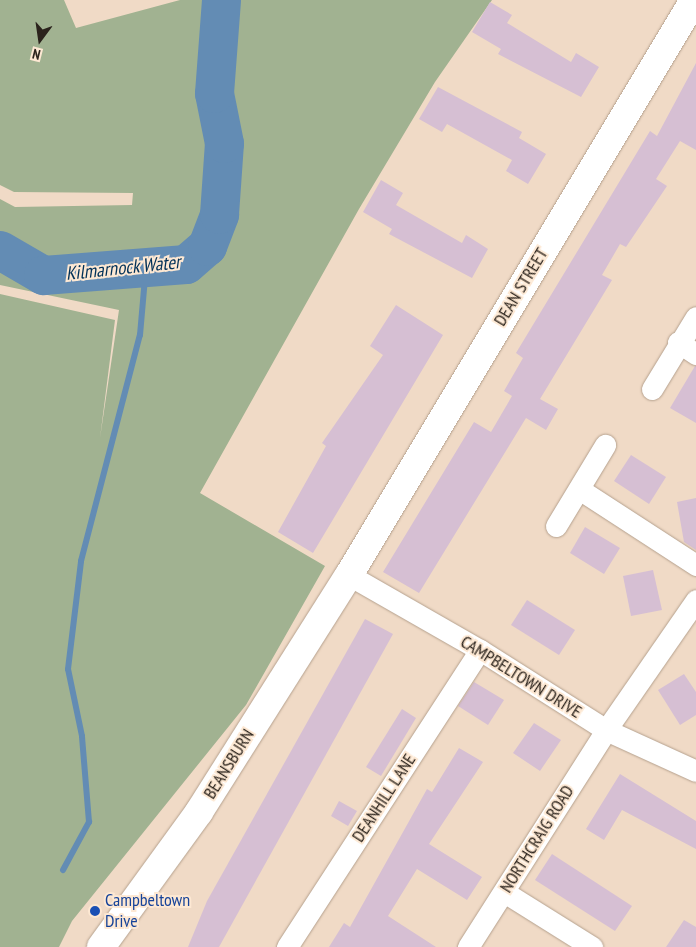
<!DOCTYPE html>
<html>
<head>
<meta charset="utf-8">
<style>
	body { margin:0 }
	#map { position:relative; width:696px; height:947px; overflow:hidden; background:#f0dac6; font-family:"PT Sans Narrow",sans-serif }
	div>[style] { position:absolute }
	.green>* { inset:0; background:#a1b291 }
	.stream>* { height:6px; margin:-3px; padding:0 3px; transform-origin:3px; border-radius:3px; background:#638cb4 }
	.river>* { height:39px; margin:-19.5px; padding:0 19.5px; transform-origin:19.5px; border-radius:19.5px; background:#638cb4 }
	.building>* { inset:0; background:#d6bfd3 }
	.roads { filter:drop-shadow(0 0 1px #b5a18e) drop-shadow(0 0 1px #b5a18e) }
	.street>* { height:21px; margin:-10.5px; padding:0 10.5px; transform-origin:10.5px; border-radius:10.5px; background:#fff }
	.secondary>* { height:28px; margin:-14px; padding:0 14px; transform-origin:14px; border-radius:14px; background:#fff }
	.dots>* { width:14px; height:14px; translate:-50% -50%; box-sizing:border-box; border:2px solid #fde8d3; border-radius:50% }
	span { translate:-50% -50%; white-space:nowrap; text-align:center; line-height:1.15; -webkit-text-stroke:4px #fde8d3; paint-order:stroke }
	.street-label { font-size:18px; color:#2b231c }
	.transit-label { font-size:18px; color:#164399 }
	.left { translate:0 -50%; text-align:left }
	.water-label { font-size:19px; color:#003057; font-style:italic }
	.north { position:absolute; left:15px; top:15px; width:50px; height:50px; -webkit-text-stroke:4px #fde8d3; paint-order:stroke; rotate:194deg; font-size:14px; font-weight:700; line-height:20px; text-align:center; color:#2b231c }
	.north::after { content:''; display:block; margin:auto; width:18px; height:22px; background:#2b231c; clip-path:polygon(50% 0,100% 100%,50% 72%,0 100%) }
</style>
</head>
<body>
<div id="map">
	<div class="green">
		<i style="clip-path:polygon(0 0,64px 0,76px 28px,180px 0,492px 0,435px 82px,359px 209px,200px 493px,325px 566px,246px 705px,72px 921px,59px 947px,0 947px,0 294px,115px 320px,100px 438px,119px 310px,0 285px,0 199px,15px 207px,132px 205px,133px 193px,14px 192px,0 185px)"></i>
	</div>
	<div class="stream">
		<i style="left:63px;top:870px;width:55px;rotate:-61.6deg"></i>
		<i style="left:89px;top:822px;width:86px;rotate:-94.7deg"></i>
		<i style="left:82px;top:736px;width:68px;rotate:-101.8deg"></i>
		<i style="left:68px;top:669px;width:109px;rotate:-83.1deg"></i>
		<i style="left:81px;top:561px;width:234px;rotate:-75.4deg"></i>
		<i style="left:140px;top:335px;width:69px;rotate:-85deg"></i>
	</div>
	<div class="river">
		<i style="left:0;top:250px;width:50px;rotate:30.2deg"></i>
		<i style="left:43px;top:275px;width:143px;rotate:-4.4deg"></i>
		<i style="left:186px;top:264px;width:28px;rotate:-41deg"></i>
		<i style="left:207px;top:246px;width:34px;rotate:-69deg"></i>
		<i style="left:219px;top:214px;width:71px;rotate:-86deg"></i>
		<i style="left:224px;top:143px;width:51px;rotate:-101.3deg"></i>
		<i style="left:214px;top:93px;width:93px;rotate:-85.7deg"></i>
	</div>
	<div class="building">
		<i style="clip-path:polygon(490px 2px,512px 15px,507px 23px,571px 62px,576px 53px,599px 67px,581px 97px,498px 54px,501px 49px,472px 32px)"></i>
		<i style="clip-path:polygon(696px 63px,696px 150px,680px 141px,656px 179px,667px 186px,626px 247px,620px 244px,602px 275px,612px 280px,540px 399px,558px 409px,546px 430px,526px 418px,419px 593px,383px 572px,474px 422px,491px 432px,512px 396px,504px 391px,523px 358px,516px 353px,650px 131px,657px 136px)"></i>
		<i style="clip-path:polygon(438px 87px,522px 132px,519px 138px,546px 154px,528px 184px,506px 171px,512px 160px,447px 124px,442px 132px,419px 119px)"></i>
		<i style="clip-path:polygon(381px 180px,403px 193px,396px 205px,462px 243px,466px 235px,488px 249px,472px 278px,389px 234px,392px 229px,363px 212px)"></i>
		<i style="clip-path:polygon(396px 305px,443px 335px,313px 553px,278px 532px,326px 446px,322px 443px,383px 355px,370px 346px)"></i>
		<i style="clip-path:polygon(695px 366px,696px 366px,696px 423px,670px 408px)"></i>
		<i style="clip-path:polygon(631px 455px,666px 477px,649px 504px,614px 481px)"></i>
		<i style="clip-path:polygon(696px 498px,696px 550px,684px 542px,677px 502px)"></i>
		<i style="clip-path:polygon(585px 527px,620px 548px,604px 574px,570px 553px)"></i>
		<i style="clip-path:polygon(653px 570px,662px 610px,631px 616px,623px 576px)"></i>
		<i style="clip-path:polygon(527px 600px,575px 630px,559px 655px,511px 625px)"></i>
		<i style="clip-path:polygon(365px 619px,393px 634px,219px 947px,188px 947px,207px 901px)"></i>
		<i style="clip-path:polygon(684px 674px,696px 692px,696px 715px,680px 725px,658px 690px)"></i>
		<i style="clip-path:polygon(474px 682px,504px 700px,488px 725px,458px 706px)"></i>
		<i style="clip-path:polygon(402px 709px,416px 718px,381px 776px,366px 767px)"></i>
		<i style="clip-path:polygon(534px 723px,561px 740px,540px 771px,513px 753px)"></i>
		<i style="clip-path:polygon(459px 748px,483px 762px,429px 844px,482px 877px,467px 900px,417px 869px,388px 916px,436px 947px,329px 947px,344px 923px,350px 927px,427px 789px,432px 792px)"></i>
		<i style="clip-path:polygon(620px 774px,696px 821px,696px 849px,622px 810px,604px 840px,586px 829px)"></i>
		<i style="clip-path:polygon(339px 801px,357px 811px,348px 826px,331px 816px)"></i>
		<i style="clip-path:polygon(552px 854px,632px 906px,615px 931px,535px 880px)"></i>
		<i style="clip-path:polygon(684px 920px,696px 927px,696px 947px,666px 947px)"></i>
	</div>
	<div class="roads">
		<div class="street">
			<i style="left:678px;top:342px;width:22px;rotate:34deg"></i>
			<i style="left:652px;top:389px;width:84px;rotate:-58.6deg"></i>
			<i style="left:579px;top:489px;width:140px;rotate:33deg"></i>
			<i style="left:556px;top:526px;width:95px;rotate:-58.8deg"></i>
			<i style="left:349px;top:575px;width:151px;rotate:29.8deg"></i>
			<i style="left:480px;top:650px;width:149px;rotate:32.4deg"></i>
			<i style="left:606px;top:730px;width:99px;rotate:24.5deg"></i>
			<i style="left:504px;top:892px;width:104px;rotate:32deg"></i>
			<i style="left:287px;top:947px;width:354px;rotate:-57deg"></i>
			<i style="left:468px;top:947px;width:257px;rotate:-57.5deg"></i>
			<i style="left:606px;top:730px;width:158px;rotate:-55.3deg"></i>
		</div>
		<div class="secondary">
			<i style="left:101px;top:947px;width:167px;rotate:-54deg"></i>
			<i style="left:199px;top:812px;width:280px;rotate:-57.7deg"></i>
			<i style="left:349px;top:575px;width:671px;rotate:-59.04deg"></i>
		</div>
	</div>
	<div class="dots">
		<i style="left:95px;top:911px;background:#1a4fb4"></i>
	</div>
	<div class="street-label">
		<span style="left:521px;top:287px;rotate:-59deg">DEAN STREET</span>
		<span style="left:521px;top:677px;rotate:32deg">CAMPBELTOWN DRIVE</span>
		<span style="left:229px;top:764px;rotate:-58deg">BEANSBURN</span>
		<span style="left:384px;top:798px;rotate:-57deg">DEANHILL LANE</span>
		<span style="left:537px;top:839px;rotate:-58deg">NORTHCRAIG ROAD</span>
	</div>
	<div class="transit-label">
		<span class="left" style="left:105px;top:911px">Campbeltown<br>Drive</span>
	</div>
	<div class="water-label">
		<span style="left:123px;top:268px;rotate:-6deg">Kilmarnock Water</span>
	</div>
	<div class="north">N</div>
</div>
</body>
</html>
